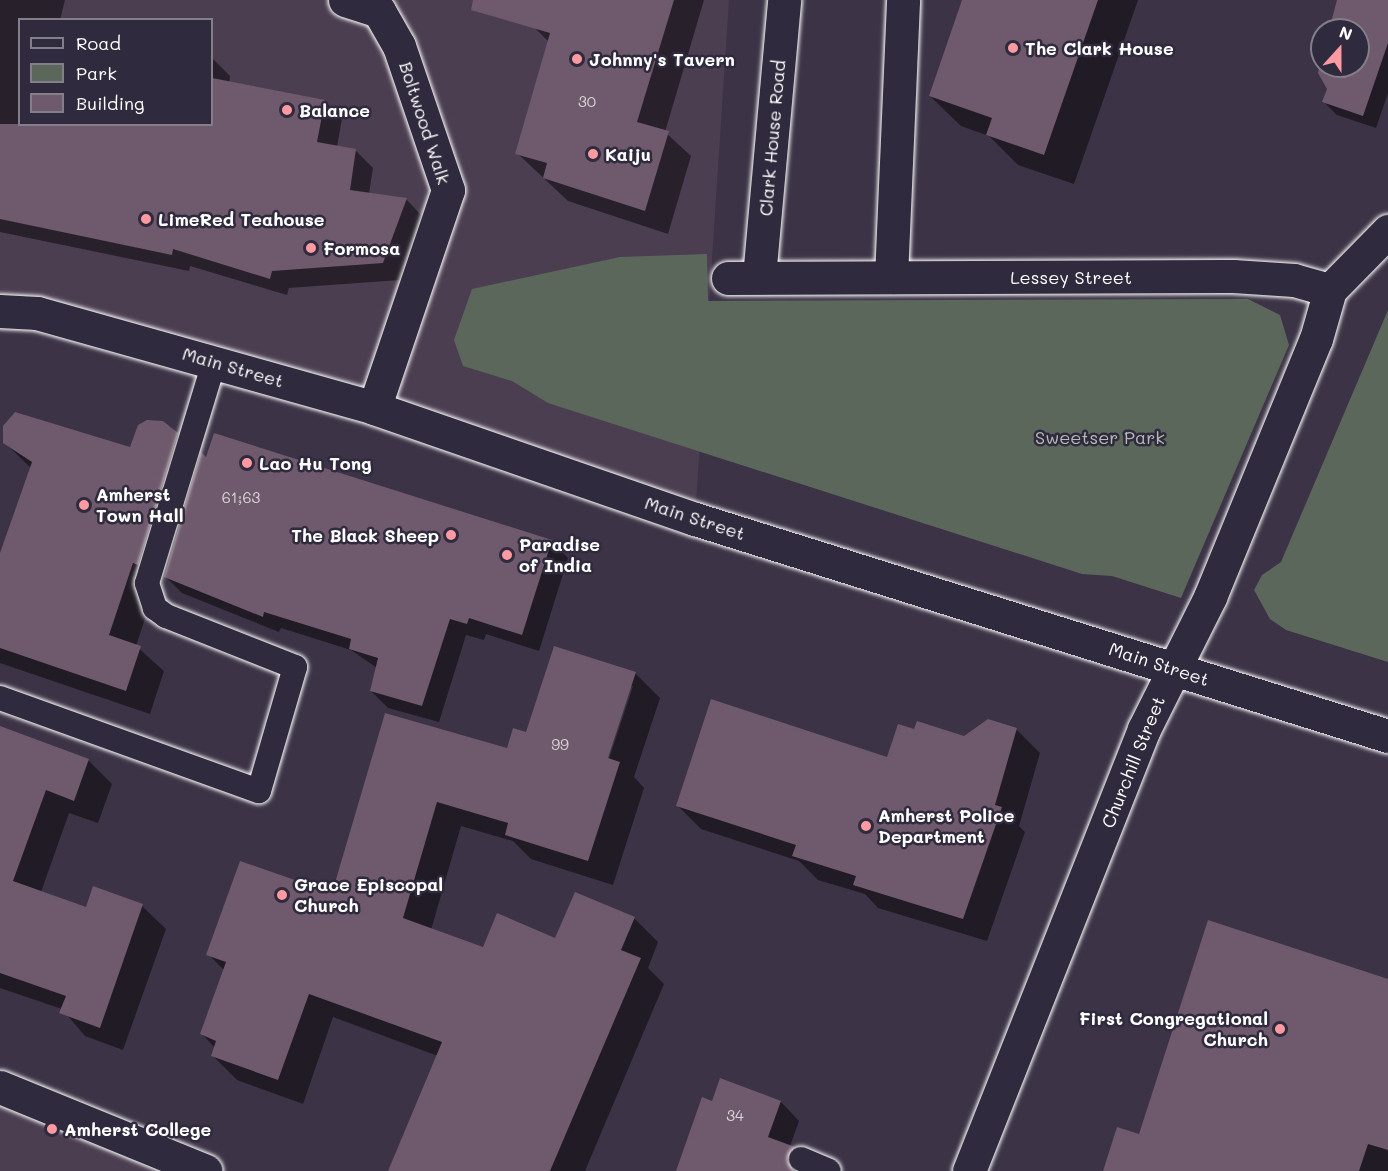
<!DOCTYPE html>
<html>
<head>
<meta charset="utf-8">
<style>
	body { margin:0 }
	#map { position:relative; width:1388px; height:1171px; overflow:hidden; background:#3c3346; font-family:Mali,sans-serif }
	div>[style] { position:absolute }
	.built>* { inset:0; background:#4b3e51 }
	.green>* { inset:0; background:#5c675c }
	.shadow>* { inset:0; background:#0007 }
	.building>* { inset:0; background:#6f596c }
	.roads { filter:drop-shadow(0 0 2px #fff) drop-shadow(0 0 2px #fff) }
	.lane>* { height:24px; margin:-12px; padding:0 12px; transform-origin:12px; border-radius:12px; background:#2f2a3d }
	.street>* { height:33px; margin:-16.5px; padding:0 16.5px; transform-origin:16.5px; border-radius:16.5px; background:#2f2a3d }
	.secondary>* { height:33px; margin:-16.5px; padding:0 16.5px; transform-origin:16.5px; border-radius:16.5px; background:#2f2a3d }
	.dots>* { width:16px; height:16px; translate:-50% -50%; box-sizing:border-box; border:3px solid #2f2a3d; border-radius:50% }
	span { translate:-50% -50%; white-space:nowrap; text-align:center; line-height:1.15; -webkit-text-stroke:5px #2f2a3d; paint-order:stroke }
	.number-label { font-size:15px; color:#dbd6da }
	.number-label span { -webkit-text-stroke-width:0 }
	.poi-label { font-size:18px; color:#fff; font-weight:700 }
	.left { translate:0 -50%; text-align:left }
	.right { translate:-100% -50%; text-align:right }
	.street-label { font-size:18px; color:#fff }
	.park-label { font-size:18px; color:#b6bbb6 }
	.legend { position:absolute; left:18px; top:18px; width:195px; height:108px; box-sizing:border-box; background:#2f2a3d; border:2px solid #827f8b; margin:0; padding:8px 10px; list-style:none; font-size:18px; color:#fff }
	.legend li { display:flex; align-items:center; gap:12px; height:30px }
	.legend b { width:30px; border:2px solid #827f8b }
	.north { position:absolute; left:1310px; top:18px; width:60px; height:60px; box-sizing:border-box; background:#2f2a3d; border:2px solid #827f8b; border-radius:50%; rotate:21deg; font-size:16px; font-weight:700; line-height:24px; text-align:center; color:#fff }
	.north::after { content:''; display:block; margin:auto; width:21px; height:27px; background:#ff9aa2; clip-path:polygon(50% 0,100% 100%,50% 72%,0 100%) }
</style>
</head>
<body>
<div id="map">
	<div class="built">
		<i style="clip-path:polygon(evenodd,0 0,729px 0,695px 519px,0 311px,0 0,20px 20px,212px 20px,212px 124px,20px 124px,20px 20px)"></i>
		<i style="clip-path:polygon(0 1087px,206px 1171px,0 1171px)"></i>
	</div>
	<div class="green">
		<i style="clip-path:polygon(707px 254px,708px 301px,1248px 299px,1280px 315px,1289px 345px,1181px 598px,1112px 576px,1082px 574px,548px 403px,512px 381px,463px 366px,454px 340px,472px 289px,620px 257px)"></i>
		<i style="clip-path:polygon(1388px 310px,1388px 662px,1286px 630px,1270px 619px,1254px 590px,1262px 575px,1281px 562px)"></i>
	</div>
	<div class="shadow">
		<i style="clip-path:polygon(0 0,65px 0,60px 20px,20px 20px,20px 124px,212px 124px,212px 58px,230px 76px,229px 83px,325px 101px,342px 119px,337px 147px,355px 150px,373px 168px,369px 194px,406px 199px,423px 217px,400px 280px,289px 288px,287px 295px,190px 266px,189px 271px,0 232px)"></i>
		<i style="clip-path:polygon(530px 0,704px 0,665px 132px,691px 156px,668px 234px,568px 201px,517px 153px,549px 42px,535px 28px)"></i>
		<i style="clip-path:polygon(963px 0,1138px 0,1074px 184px,1018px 165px,989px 136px,961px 126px,930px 96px)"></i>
		<i style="clip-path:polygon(1337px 0,1388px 0,1388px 93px,1376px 128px,1337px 115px,1324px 102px,1328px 88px,1319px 73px,1322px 62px,1358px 66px,1358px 30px,1341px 30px)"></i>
		<i style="clip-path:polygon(16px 414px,131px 449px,177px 434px,201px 458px,551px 541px,568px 558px,539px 651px,486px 634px,484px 640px,466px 635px,439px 722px,388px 708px,371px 691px,377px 668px,351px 650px,281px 628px,279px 632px,182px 593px,165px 576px,161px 588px,156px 585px,136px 646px,164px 671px,150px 714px,0 663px,0 558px,31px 468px,5px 443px)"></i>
		<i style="clip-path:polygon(evenodd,635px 673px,660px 698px,634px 777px,644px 788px,613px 885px,531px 859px,513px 841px,461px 826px,431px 930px,484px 948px,556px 940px,634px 918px,658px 942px,648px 968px,664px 984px,585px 1171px,396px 1171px,438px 1056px,333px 1017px,303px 1104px,237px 1080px,213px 1056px,215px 1048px,202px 1034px,225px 971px,208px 954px,333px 895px,386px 714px,508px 750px,635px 673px,630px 686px,633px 686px,607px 765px,604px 764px,630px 686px)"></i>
		<i style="clip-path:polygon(0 728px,88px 760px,112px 784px,98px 823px,69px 813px,41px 892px,87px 909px,94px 888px,142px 906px,166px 929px,123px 1050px,85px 1036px,62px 1009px,0 988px)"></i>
		<i style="clip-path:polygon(1016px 729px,1040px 753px,1019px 826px,1025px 832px,987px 941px,878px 908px,865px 894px,818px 880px,799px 861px,701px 829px,677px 805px,888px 759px,915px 731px,964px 738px)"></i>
		<i style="clip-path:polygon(1388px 980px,1388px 1171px,1103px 1171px,1118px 1129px,1140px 1136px)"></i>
		<i style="clip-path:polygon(781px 1102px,799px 1121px,789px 1149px,802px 1171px,677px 1171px,713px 1103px)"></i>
	</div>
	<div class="building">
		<i style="clip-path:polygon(473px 0,674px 0,637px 122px,669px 131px,645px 211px,543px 178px,547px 163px,515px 154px,550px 33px,471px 10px)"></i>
		<i style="clip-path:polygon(962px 0,1098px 0,1044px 155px,986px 135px,992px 118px,929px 96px)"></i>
		<i style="clip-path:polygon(1337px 0,1388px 0,1388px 43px,1363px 116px,1322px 102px,1327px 89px,1318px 73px,1322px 56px,1322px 66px,1358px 66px,1358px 30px,1329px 30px)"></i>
		<i style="clip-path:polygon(212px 78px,325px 100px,317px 142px,356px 149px,350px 190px,407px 198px,383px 263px,272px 271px,270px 279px,173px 249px,172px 255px,0 219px,0 124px,212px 124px)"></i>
		<i style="clip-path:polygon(15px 412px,130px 447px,138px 425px,147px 420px,163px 421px,178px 433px,138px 565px,133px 563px,109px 635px,141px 646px,126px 691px,0 648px,0 553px,32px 462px,3px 443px,3px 426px)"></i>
		<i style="clip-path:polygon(214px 433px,552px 540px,522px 635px,469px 618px,467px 624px,450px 619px,422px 706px,370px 691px,378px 658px,349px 649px,351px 639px,264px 612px,263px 617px,164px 577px,201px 452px,206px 457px)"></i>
		<i style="clip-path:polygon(554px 646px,636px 672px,608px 758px,620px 762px,588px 861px,505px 835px,508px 823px,437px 802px,403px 918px,483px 947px,497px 913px,555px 938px,575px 892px,635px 917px,621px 950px,641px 958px,550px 1171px,388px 1171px,442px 1042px,309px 994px,278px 1080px,211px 1056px,216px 1041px,200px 1034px,226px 962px,206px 955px,240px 861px,332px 893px,385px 713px,507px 748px,513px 728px,526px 732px)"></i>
		<i style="clip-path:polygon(711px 699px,887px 757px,898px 724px,914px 729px,917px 721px,964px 736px,988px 719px,1017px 728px,995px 805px,1002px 807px,963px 919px,853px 885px,856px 876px,792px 856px,796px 845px,676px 806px)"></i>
		<i style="clip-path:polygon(0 726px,89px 759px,74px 801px,46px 790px,13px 881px,86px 907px,93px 886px,143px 904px,100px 1028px,59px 1013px,66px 996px,0 973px)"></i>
		<i style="clip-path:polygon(1208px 920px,1388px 979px,1388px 1150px,1368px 1144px,1359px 1171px,1103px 1171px,1117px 1127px,1139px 1134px)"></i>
		<i style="clip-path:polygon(720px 1078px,781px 1101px,768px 1137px,795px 1147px,787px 1160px,794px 1171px,676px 1171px,702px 1097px,712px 1101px)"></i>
	</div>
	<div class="roads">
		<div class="lane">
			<i style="left:0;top:698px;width:275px;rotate:19.8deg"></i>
			<i style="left:259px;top:791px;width:129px;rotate:-73.8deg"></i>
			<i style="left:295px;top:667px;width:139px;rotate:-158.4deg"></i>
			<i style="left:166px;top:616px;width:14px;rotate:-144deg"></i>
			<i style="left:155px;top:608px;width:26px;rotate:-108deg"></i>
			<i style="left:147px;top:583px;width:231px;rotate:-73.1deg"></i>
			<i style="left:801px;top:1159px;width:30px;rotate:23deg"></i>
		</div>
		<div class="street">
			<i style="left:345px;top:0;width:36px;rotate:18deg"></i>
			<i style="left:379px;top:11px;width:40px;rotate:60.3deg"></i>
			<i style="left:399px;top:46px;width:152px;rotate:71.2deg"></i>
			<i style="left:448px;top:190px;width:230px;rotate:108.7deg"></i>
			<i style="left:759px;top:277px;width:278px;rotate:-84.8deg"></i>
			<i style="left:891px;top:277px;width:277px;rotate:-87.5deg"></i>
			<i style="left:728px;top:278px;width:505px;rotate:-0.23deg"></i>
			<i style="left:1233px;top:276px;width:61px;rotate:3.8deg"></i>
			<i style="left:1294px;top:280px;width:37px;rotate:16deg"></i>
			<i style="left:1330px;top:290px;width:83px;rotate:-45.5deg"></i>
			<i style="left:0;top:1087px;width:222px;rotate:22.2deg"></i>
			<i style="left:969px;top:1171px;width:475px;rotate:-68.4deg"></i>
			<i style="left:1144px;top:729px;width:148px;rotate:-63.4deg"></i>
			<i style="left:1210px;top:597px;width:279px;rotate:-67.7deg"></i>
			<i style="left:1316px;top:339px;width:51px;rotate:-74.1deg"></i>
		</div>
		<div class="secondary">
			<i style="left:0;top:311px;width:37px;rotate:3deg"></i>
			<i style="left:37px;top:313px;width:350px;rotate:15.7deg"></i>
			<i style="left:374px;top:408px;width:340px;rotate:19.1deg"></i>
			<i style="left:695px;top:519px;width:726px;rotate:17.39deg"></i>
		</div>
	</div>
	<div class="dots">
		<i style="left:1013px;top:48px;background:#ff9aa2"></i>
		<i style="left:577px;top:59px;background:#ff9aa2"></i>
		<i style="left:287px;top:110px;background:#ff9aa2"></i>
		<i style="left:593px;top:154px;background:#ff9aa2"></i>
		<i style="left:146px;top:219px;background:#ff9aa2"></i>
		<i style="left:311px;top:248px;background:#ff9aa2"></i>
		<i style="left:247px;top:463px;background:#ff9aa2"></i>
		<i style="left:84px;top:505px;background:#ff9aa2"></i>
		<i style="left:451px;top:535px;background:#ff9aa2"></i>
		<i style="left:507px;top:555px;background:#ff9aa2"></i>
		<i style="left:866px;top:826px;background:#ff9aa2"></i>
		<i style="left:282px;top:895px;background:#ff9aa2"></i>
		<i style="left:1280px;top:1029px;background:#ff9aa2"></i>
		<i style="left:52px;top:1129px;background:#ff9aa2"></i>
	</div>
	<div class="number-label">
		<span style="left:587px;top:102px">30</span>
		<span style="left:241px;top:498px">61;63</span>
		<span style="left:560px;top:745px">99</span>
		<span style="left:735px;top:1116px">34</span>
	</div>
	<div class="poi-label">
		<span class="left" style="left:1025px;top:48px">The Clark House</span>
		<span class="left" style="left:589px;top:59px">Johnny's Tavern</span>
		<span class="left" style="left:299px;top:110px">Balance</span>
		<span class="left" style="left:605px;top:154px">Kaiju</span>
		<span class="left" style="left:158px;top:219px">LimeRed Teahouse</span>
		<span class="left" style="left:323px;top:248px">Formosa</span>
		<span class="left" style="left:259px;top:463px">Lao Hu Tong</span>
		<span class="left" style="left:96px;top:505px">Amherst<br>Town Hall</span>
		<span class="right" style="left:439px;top:535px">The Black Sheep</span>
		<span class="left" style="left:519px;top:555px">Paradise<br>of India</span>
		<span class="left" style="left:878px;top:826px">Amherst Police<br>Department</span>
		<span class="left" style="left:294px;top:895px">Grace Episcopal<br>Church</span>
		<span class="right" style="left:1268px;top:1029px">First Congregational<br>Church</span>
		<span class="left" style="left:64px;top:1129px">Amherst College</span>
	</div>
	<div class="street-label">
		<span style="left:425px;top:123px;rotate:72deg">Boltwood Walk</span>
		<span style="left:772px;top:138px;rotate:-85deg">Clark House Road</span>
		<span style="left:1071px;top:277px">Lessey Street</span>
		<span style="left:233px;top:367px;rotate:16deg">Main Street</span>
		<span style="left:695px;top:518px;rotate:18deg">Main Street</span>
		<span style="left:1159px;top:664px;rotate:18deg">Main Street</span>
		<span style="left:1133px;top:762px;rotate:-68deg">Churchill Street</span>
	</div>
	<div class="park-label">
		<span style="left:1100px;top:437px">Sweetser Park</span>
	</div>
	<ul class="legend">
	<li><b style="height:8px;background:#2f2a3d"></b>Road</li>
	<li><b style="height:16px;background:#5c675c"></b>Park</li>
	<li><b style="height:16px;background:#6f596c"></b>Building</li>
	</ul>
	<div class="north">N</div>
</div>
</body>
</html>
